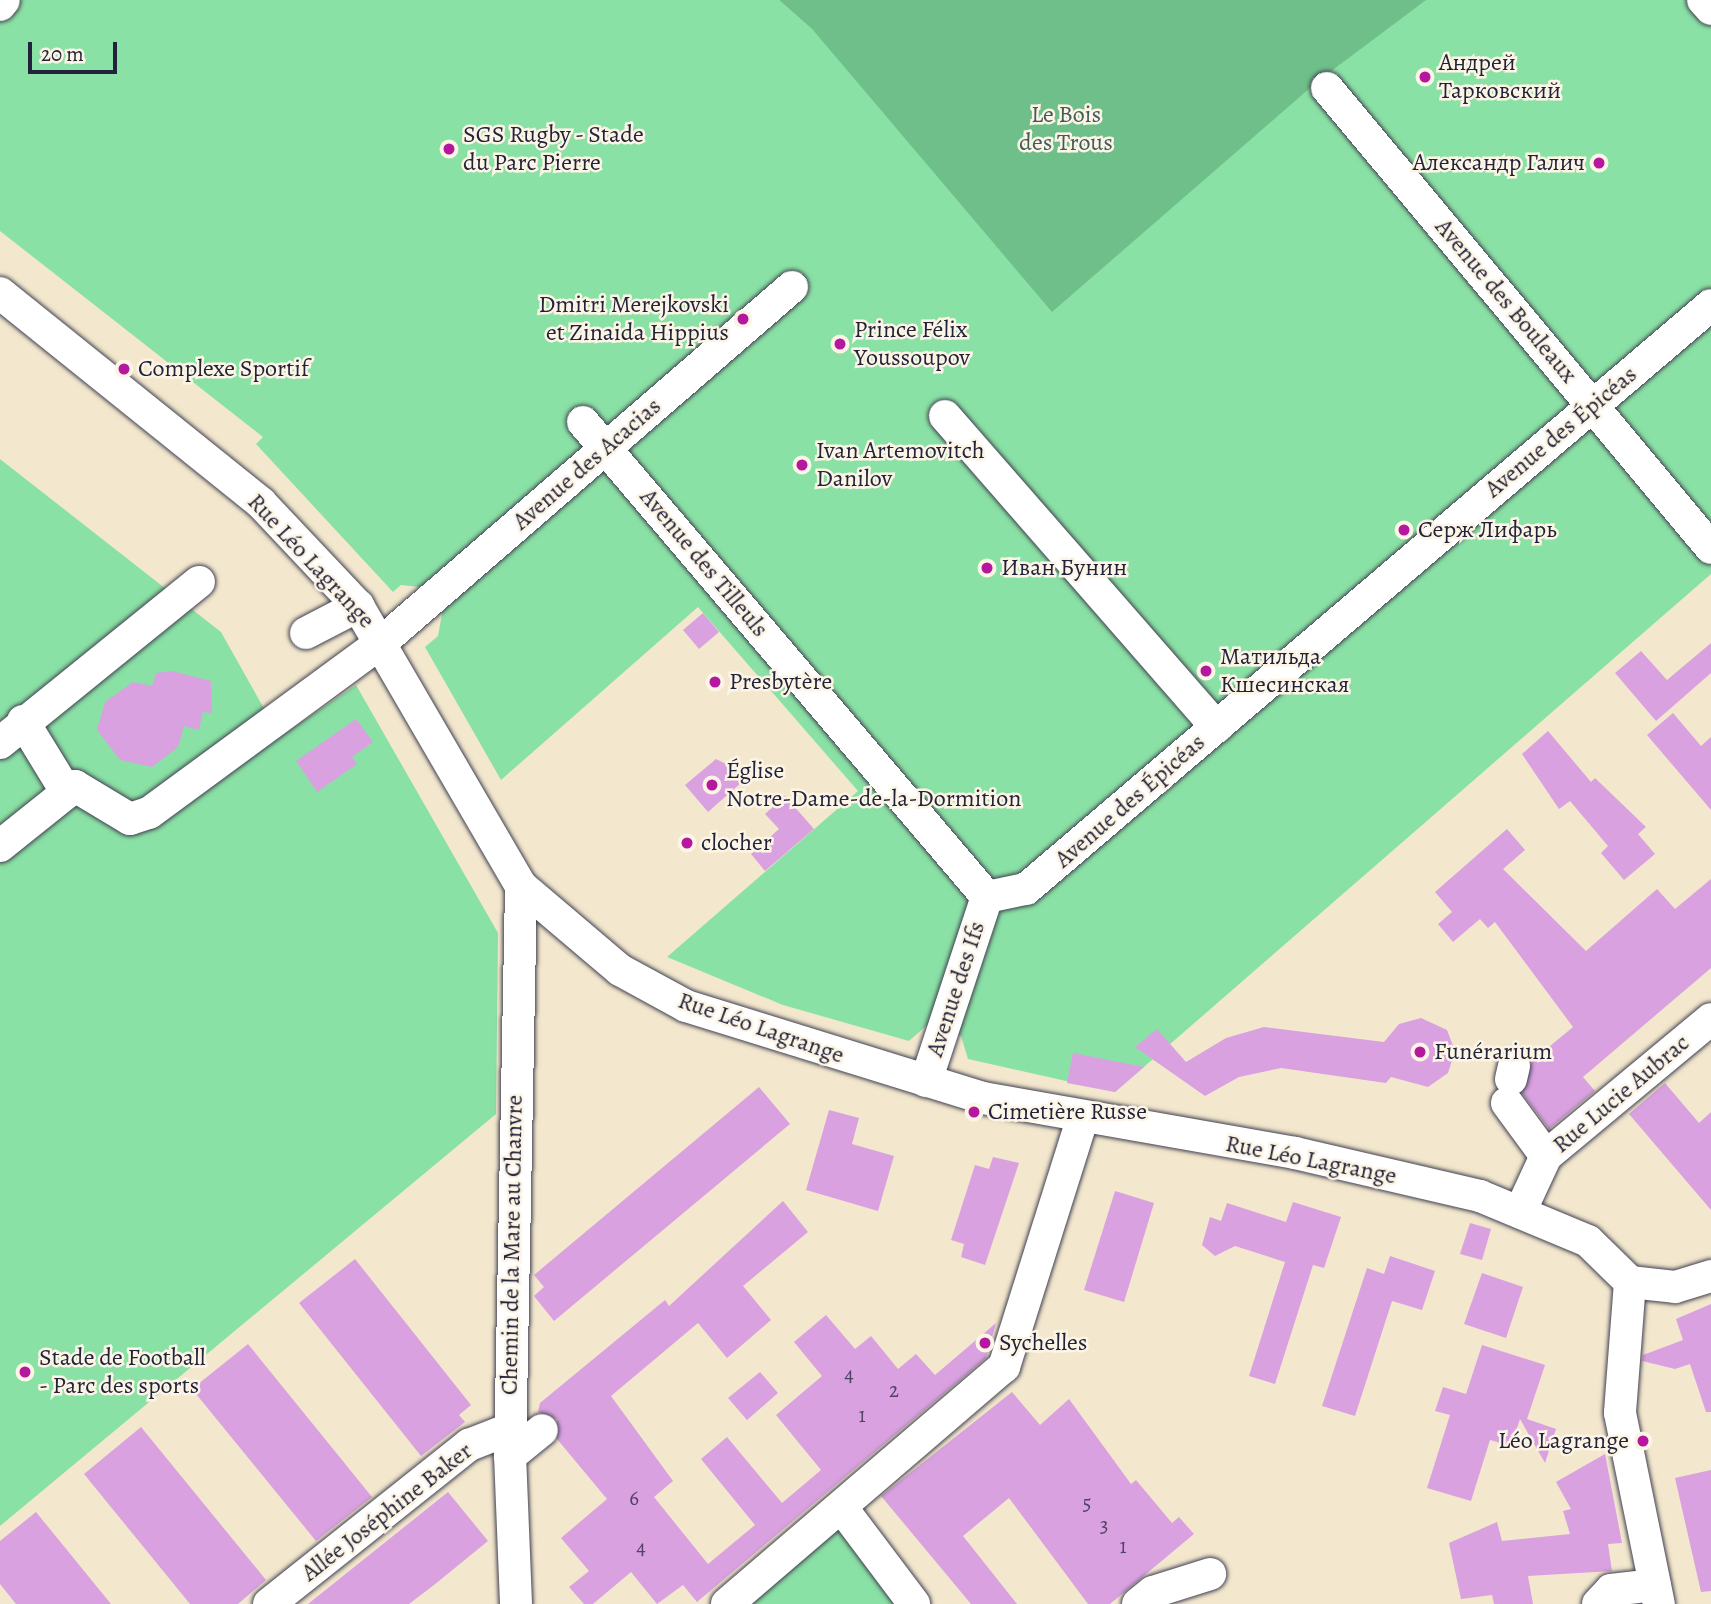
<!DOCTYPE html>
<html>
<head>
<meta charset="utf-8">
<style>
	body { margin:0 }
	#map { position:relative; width:1711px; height:1604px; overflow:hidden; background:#f3e8ce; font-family:Alegreya,serif }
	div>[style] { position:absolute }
	.green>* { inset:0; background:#8ae1a5 }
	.forest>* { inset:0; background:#6fbf8a }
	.building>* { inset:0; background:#d9a1e0 }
	.roads { filter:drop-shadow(0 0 2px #414051) drop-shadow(0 0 2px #414051) }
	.minor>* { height:32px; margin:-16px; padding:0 16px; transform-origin:16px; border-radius:16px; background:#fff }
	.dots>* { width:19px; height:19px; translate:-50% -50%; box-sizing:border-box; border:4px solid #fcf5e5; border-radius:50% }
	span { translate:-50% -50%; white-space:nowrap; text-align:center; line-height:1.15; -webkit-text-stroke:5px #fcf5e5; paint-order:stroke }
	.number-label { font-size:21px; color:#504264 }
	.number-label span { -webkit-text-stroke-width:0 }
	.poi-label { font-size:24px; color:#22223b }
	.left { translate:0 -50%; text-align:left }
	.right { translate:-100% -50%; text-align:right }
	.park-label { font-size:24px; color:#415b5b }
	.street-label { font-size:24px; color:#22223b }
	.scale { position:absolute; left:28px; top:42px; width:89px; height:32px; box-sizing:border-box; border:4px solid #22223b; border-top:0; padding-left:9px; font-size:21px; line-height:24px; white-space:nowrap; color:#22223b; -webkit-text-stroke:5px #fcf5e5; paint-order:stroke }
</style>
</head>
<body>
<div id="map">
	<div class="green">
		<i style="clip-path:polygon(0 0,779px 0,813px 30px,1318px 81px,1424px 0,1711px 0,1711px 574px,1115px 1092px,968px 1059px,961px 1036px,927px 1025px,909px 1041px,783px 1005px,667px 957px,858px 791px,698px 607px,501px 780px,425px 647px,438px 636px,442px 614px,419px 587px,401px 585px,393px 592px,256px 444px,263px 437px,0 231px)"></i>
		<i style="clip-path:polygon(0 459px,221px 632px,280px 737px,356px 685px,498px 933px,496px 1114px,0 1526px)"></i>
		<i style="clip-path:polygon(838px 1530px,900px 1604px,749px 1604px)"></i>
	</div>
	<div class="forest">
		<i style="clip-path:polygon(779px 0,1426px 0,1318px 81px,1052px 312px,813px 30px)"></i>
	</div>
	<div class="building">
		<i style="clip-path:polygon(703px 613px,719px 632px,699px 649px,683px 630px)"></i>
		<i style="clip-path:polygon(1711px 643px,1711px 673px,1656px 721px,1615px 673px,1641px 651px,1667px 680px)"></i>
		<i style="clip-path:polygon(172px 671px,211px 681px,212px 713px,203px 712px,199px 730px,184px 726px,178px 747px,152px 767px,120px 760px,97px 730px,105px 702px,133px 682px,152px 686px,156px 673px)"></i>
		<i style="clip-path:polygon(1673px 713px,1701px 746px,1711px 737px,1711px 810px,1647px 735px)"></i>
		<i style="clip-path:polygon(356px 719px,373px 742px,352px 757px,357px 764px,317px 792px,296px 761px)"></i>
		<i style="clip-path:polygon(1548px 731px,1591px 782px,1595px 778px,1646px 827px,1638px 834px,1655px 854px,1624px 880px,1601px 853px,1608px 846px,1570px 801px,1559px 809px,1522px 754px)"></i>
		<i style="clip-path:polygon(716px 759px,734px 768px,742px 782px,708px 812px,685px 785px)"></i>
		<i style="clip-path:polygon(785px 796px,814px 829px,765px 871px,751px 854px,779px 829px,765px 814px)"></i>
		<i style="clip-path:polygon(1507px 829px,1525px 850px,1503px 869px,1586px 951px,1657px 889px,1675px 909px,1711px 879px,1711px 968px,1583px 1077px,1595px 1091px,1549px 1129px,1522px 1093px,1532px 1061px,1573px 1027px,1495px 922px,1488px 928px,1480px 919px,1453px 942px,1438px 924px,1452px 912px,1435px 892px)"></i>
		<i style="clip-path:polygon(1421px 1018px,1447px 1030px,1455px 1051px,1448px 1073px,1428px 1087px,1391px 1077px,1386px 1083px,1281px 1068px,1239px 1077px,1205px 1096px,1135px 1047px,1157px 1029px,1186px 1062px,1226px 1038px,1264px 1027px,1384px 1042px,1399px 1024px)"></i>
		<i style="clip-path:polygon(1073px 1053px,1144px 1067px,1115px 1092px,1067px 1083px)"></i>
		<i style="clip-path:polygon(1665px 1083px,1699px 1123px,1711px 1112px,1711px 1210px,1629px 1114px)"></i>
		<i style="clip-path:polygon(759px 1087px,790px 1124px,554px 1321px,534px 1296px,544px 1287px,534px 1275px)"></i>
		<i style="clip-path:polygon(829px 1110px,859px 1118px,852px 1144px,894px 1156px,878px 1211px,806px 1190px)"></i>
		<i style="clip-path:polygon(993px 1157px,1019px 1163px,985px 1265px,961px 1257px,964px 1244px,951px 1240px,975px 1165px,989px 1169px)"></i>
		<i style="clip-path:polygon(1115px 1191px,1154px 1203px,1124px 1302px,1084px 1290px)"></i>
		<i style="clip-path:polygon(783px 1201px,808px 1232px,743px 1286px,771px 1320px,727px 1358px,698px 1323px,611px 1396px,673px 1481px,654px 1497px,708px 1564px,755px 1525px,701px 1459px,727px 1437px,782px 1503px,821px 1470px,776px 1415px,822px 1376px,794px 1342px,826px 1315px,855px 1349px,871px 1336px,898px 1369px,916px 1354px,935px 1375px,996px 1323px,986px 1358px,697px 1602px,683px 1585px,657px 1604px,631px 1572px,593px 1604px,584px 1604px,569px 1587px,589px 1571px,561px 1538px,607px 1499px,557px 1439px,557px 1419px,538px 1412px,540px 1403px,665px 1300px,669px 1306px)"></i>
		<i style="clip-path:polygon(1293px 1202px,1341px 1217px,1324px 1268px,1313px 1265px,1275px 1384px,1249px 1376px,1285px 1262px,1235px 1246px,1215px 1256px,1202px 1245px,1210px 1217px,1221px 1221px,1227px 1203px,1286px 1222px)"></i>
		<i style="clip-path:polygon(1470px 1223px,1491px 1229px,1482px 1260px,1460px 1254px)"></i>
		<i style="clip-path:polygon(1390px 1256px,1435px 1271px,1422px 1310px,1392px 1301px,1355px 1416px,1322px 1406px,1367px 1268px,1384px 1274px)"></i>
		<i style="clip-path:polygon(355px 1259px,471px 1405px,459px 1415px,465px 1422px,421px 1456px,299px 1303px)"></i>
		<i style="clip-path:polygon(1482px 1273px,1523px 1287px,1506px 1338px,1464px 1324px)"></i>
		<i style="clip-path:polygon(1711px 1304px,1711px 1412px,1706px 1412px,1690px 1364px,1675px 1369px,1642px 1361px,1643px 1355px,1683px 1340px,1676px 1319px)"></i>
		<i style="clip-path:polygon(248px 1344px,372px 1497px,316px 1541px,192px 1389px)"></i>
		<i style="clip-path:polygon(1482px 1345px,1545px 1365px,1527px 1419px,1556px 1429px,1545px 1463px,1520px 1419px,1511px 1446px,1490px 1440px,1471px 1501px,1427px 1488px,1450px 1415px,1435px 1411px,1443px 1387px,1466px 1394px)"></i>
		<i style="clip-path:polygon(760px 1372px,778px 1393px,747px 1420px,728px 1398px)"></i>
		<i style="clip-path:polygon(1012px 1392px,1040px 1425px,1069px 1399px,1131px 1484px,1136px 1480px,1172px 1523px,1179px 1517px,1194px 1534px,1110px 1604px,1088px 1604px,1009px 1498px,963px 1536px,1017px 1604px,971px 1604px,881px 1496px)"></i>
		<i style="clip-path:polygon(141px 1427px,266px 1580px,238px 1604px,190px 1604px,84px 1474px)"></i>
		<i style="clip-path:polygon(1605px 1454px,1622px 1543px,1608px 1544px,1612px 1571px,1528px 1576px,1533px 1604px,1494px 1604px,1492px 1595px,1461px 1599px,1449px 1543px,1497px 1522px,1502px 1541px,1570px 1534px,1563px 1511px,1571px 1509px,1556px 1482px)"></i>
		<i style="clip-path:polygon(1711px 1470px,1711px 1591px,1701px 1592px,1675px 1478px)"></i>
		<i style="clip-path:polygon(448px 1492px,488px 1541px,434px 1585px,409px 1604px,308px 1604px)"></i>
		<i style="clip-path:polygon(36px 1512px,111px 1604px,16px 1604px,0 1584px,0 1541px)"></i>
	</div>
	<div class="roads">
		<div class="minor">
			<i style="left:1703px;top:0;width:12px;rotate:48deg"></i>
			<i style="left:0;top:5px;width:6px;rotate:-51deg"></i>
			<i style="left:1327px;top:88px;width:599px;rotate:50.15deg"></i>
			<i style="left:0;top:293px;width:335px;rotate:38.8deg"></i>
			<i style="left:261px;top:503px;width:141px;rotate:46.7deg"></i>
			<i style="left:358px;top:606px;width:324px;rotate:59.8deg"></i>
			<i style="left:521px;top:886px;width:130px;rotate:40.3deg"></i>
			<i style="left:620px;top:970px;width:75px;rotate:28.6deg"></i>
			<i style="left:686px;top:1006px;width:311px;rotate:17.2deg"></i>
			<i style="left:983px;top:1098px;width:317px;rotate:10deg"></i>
			<i style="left:1295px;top:1153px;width:190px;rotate:13.1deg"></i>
			<i style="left:1480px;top:1196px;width:117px;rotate:22.6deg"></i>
			<i style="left:1588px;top:1241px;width:59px;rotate:44.3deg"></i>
			<i style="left:945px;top:416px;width:413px;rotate:48.9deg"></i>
			<i style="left:583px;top:422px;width:624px;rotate:49.62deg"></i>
			<i style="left:306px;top:633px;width:59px;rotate:-27.4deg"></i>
			<i style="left:23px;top:721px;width:84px;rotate:58.6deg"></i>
			<i style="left:0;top:743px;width:256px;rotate:-39deg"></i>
			<i style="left:0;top:846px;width:96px;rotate:-38.7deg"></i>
			<i style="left:75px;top:786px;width:64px;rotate:31deg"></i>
			<i style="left:130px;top:819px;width:20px;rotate:-18deg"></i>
			<i style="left:149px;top:813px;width:290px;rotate:-36.3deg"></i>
			<i style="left:383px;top:641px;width:541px;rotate:-40.88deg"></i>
			<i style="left:987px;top:897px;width:40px;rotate:-12deg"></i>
			<i style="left:1026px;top:889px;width:900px;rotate:-40.45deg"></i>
			<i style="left:1511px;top:1079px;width:13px;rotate:-77deg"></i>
			<i style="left:926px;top:1081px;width:194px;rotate:-71.7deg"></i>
			<i style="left:1507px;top:1103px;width:66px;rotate:53.7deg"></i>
			<i style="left:1520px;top:1212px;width:62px;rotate:-65.1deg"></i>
			<i style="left:1546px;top:1156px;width:214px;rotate:-39.7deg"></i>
			<i style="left:1630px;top:1282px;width:131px;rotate:94.4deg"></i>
			<i style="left:1620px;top:1413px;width:195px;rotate:78.5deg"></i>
			<i style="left:1630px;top:1282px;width:45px;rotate:6.3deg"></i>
			<i style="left:1675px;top:1287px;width:38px;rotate:-17deg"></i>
			<i style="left:510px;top:1456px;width:41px;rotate:-39.1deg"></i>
			<i style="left:842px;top:1508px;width:120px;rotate:53.1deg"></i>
			<i style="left:269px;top:1604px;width:256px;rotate:-38.5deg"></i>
			<i style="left:469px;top:1445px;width:44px;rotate:-21.3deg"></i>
			<i style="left:516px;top:1604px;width:148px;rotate:-92.3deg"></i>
			<i style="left:510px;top:1456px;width:570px;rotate:-88.89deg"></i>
			<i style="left:727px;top:1604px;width:365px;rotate:-40.6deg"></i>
			<i style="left:1004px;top:1367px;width:259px;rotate:-72.5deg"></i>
			<i style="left:1138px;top:1604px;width:19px;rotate:-39deg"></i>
			<i style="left:1153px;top:1592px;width:60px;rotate:-17.5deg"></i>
			<i style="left:1598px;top:1604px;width:19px;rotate:-47deg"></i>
			<i style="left:1611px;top:1590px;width:44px;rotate:-6.5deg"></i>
		</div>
	</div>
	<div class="dots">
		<i style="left:1425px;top:77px;background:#b5179e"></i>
		<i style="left:449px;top:149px;background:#b5179e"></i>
		<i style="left:1599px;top:163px;background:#b5179e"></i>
		<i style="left:743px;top:319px;background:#b5179e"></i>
		<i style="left:840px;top:344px;background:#b5179e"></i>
		<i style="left:124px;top:369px;background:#b5179e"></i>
		<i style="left:802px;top:465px;background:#b5179e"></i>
		<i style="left:1404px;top:530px;background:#b5179e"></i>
		<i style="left:987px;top:568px;background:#b5179e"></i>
		<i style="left:1206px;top:671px;background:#b5179e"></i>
		<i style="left:715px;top:682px;background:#b5179e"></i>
		<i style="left:712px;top:785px;background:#b5179e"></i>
		<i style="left:687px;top:843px;background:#b5179e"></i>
		<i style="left:1420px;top:1052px;background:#b5179e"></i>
		<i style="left:974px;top:1112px;background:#b5179e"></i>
		<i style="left:985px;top:1343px;background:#b5179e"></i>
		<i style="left:25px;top:1372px;background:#b5179e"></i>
		<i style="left:1643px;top:1441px;background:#b5179e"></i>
	</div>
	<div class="number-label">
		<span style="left:849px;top:1374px">4</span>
		<span style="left:894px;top:1390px">2</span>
		<span style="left:862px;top:1415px">1</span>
		<span style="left:634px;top:1498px">6</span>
		<span style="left:1087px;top:1503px">5</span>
		<span style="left:1104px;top:1525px">3</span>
		<span style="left:1123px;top:1546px">1</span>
		<span style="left:641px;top:1547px">4</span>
	</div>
	<div class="poi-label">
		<span class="left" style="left:1439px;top:77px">Андрей<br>Тарковский</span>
		<span class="left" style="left:463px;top:149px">SGS Rugby - Stade<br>du Parc Pierre</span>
		<span class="right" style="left:1585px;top:163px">Александр Галич</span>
		<span class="right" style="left:729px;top:319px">Dmitri Merejkovski<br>et Zinaida Hippius</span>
		<span class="left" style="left:854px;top:344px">Prince Félix<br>Youssoupov</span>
		<span class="left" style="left:138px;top:369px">Complexe Sportif</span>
		<span class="left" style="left:816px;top:465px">Ivan Artemovitch<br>Danilov</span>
		<span class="left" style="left:1418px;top:530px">Серж Лифарь</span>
		<span class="left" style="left:1001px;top:568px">Иван Бунин</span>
		<span class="left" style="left:1220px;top:671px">Матильда<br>Кшесинская</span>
		<span class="left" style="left:729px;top:682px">Presbytère</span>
		<span class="left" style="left:726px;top:785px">Église<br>Notre-Dame-de-la-Dormition</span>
		<span class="left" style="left:701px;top:843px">clocher</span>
		<span class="left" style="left:1434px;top:1052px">Funérarium</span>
		<span class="left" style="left:988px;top:1112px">Cimetière Russe</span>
		<span class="left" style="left:999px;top:1343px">Sychelles</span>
		<span class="left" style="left:39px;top:1372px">Stade de Football<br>- Parc des sports</span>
		<span class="right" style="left:1629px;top:1441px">Léo Lagrange</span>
	</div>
	<div class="park-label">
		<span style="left:1066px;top:129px">Le Bois<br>des Trous</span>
	</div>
	<div class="street-label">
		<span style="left:1506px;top:301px;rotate:50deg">Avenue des Bouleaux</span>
		<span style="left:1561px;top:432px;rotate:-40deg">Avenue des Épicéas</span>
		<span style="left:587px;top:464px;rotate:-41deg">Avenue des Acacias</span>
		<span style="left:311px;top:561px;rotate:47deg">Rue Léo Lagrange</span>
		<span style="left:704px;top:563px;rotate:50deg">Avenue des Tilleuls</span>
		<span style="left:1130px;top:801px;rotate:-41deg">Avenue des Épicéas</span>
		<span style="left:956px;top:989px;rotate:-72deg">Avenue des Ifs</span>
		<span style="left:761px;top:1028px;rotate:19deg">Rue Léo Lagrange</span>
		<span style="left:1621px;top:1094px;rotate:-40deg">Rue Lucie Aubrac</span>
		<span style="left:1311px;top:1160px;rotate:11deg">Rue Léo Lagrange</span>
		<span style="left:512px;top:1245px;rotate:-89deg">Chemin de la Mare au Chanvre</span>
		<span style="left:387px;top:1512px;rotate:-38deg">Allée Joséphine Baker</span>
	</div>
	<div class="scale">20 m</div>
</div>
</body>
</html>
